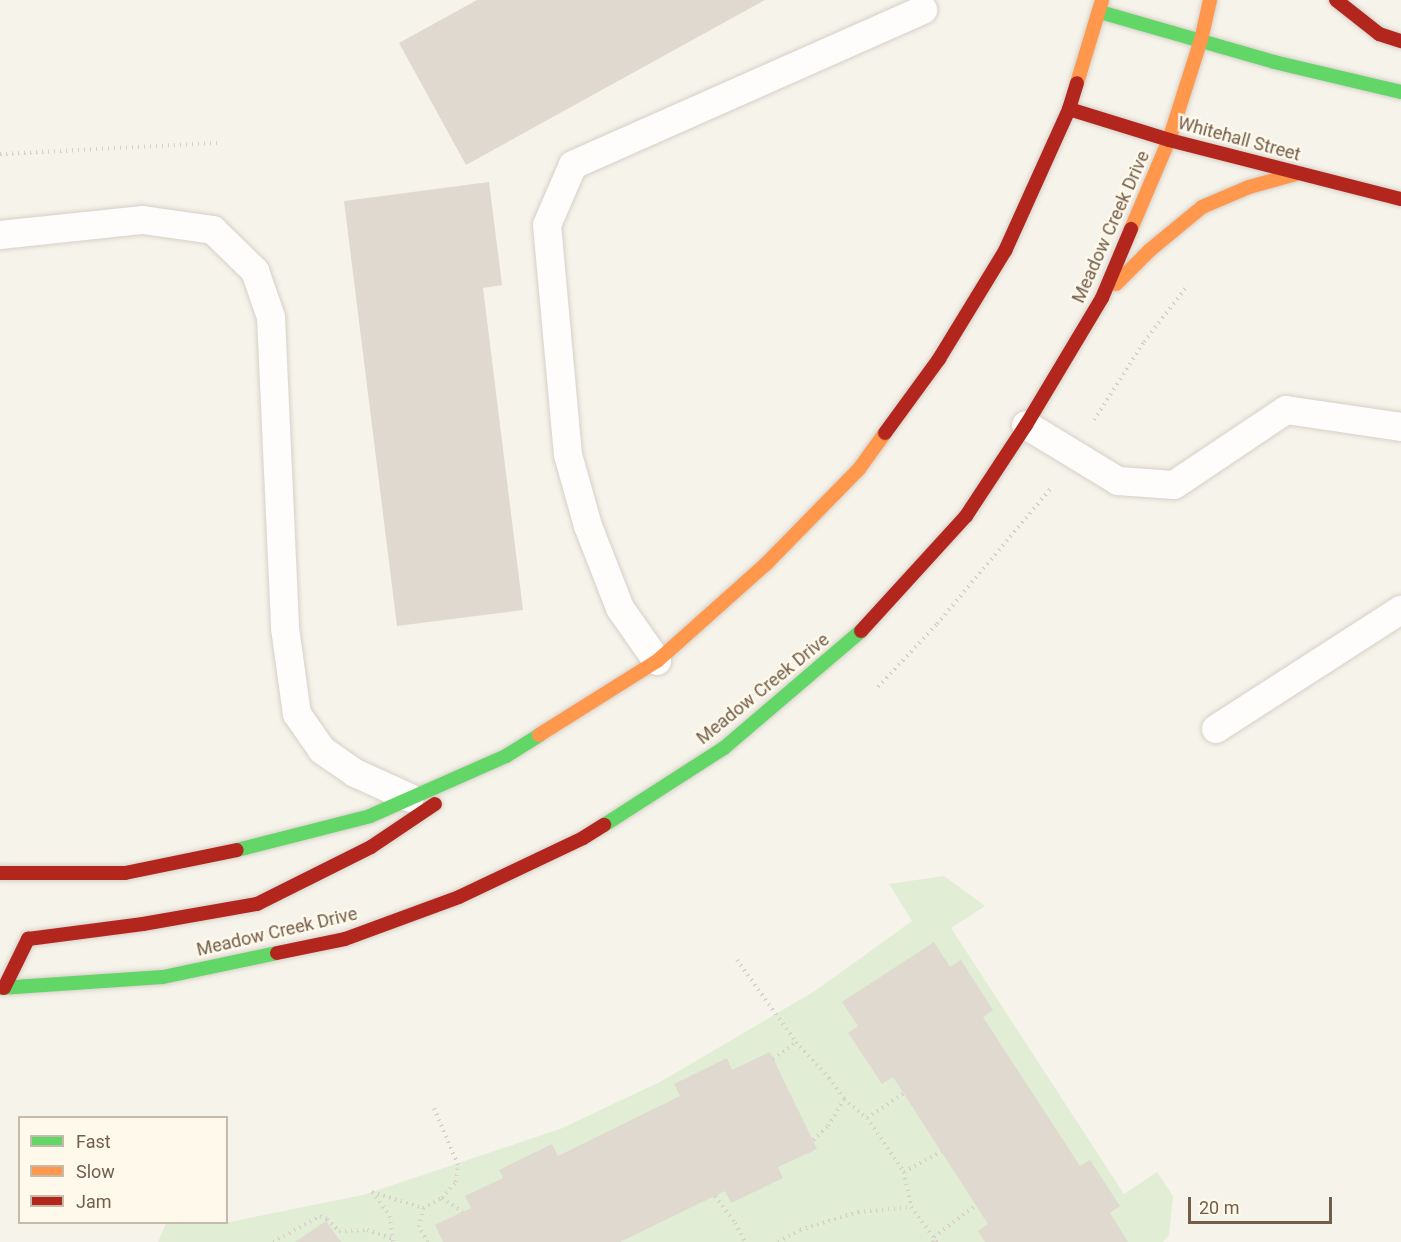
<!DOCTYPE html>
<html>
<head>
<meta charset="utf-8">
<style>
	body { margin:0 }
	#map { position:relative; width:1401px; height:1242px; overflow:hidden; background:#f6f3ea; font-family:Roboto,sans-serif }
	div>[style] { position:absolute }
	.green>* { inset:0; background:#e1edd5 }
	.building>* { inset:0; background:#e0d9d0 }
	.path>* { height:4px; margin-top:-2px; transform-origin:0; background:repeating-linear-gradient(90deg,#d8d1cb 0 1.5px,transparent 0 6px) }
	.roads { filter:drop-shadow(0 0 2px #d5d0c8) drop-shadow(0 0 2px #d5d0c8) }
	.lane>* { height:28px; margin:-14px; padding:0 14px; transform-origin:14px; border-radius:14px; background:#fefdfc }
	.fast>* { height:14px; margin:-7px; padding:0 7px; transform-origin:7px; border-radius:7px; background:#63d668 }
	.slow>* { height:14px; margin:-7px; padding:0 7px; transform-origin:7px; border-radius:7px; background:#ff974d }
	.jam>* { height:14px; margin:-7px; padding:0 7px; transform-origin:7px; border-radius:7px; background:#b3261e }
	span { translate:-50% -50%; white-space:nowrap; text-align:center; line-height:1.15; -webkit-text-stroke:4.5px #fef9eb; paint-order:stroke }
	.street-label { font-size:18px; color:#735e4c }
	.legend { position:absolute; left:18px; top:1116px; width:210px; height:108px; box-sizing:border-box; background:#fef9eb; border:2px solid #c6bbab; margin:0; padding:8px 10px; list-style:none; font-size:18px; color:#735e4c }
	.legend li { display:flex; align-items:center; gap:12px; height:30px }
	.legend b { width:30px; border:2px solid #c6bbab }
	.scale { position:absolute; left:1188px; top:1197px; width:144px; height:27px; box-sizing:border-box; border:3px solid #735e4c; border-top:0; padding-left:8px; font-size:18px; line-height:21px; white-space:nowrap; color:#735e4c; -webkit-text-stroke:4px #fef9eb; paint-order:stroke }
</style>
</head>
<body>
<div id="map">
	<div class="green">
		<i style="clip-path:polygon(944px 876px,985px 906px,951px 928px,1124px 1194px,1157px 1172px,1173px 1196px,1169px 1235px,1163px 1242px,158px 1242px,166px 1223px,220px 1224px,363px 1195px,560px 1129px,660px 1082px,815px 991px,912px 921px,889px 884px)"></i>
	</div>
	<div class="building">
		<i style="clip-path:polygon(477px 0,765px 0,466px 165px,399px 43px)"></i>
		<i style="clip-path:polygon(489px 182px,502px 285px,483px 288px,523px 610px,397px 626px,344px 201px)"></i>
		<i style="clip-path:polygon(934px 942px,950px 967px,961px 960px,993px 1010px,983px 1017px,1080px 1166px,1090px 1160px,1120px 1206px,1110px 1213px,1128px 1242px,985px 1242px,978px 1231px,988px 1224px,893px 1077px,882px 1084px,848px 1033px,858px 1026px,842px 1002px)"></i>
		<i style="clip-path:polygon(770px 1052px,817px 1149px,778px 1167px,783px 1178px,731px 1203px,725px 1191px,620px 1242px,443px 1242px,435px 1225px,471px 1208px,465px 1196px,503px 1178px,499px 1170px,552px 1144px,558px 1156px,680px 1096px,674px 1084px,727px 1058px,732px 1070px)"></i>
		<i style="clip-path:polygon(326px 1221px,341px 1242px,295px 1242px)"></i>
	</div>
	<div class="path">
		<i style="left:0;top:154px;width:220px;rotate:-2.9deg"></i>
		<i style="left:1094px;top:420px;width:93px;rotate:-57.3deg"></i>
		<i style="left:1144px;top:342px;width:72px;rotate:-52.3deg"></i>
		<i style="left:878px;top:687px;width:86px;rotate:-46.9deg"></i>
		<i style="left:937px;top:624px;width:179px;rotate:-50deg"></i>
		<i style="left:737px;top:960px;width:101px;rotate:54.3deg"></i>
		<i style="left:796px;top:1042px;width:49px;rotate:47.5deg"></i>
		<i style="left:829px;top:1078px;width:26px;rotate:54deg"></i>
		<i style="left:844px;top:1099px;width:30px;rotate:40deg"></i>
		<i style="left:867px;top:1118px;width:65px;rotate:55.6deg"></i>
		<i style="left:904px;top:1172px;width:36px;rotate:79deg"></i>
		<i style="left:911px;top:1207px;width:44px;rotate:53.4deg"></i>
		<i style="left:773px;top:1059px;width:29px;rotate:-36deg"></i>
		<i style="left:867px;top:1118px;width:45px;rotate:-34deg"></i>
		<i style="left:813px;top:1140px;width:21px;rotate:-43deg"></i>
		<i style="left:828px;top:1126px;width:31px;rotate:-59deg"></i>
		<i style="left:904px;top:1172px;width:43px;rotate:-28.9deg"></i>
		<i style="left:372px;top:1192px;width:30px;rotate:53deg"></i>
		<i style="left:390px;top:1216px;width:26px;rotate:83deg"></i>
		<i style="left:372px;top:1192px;width:53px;rotate:17.4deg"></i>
		<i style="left:715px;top:1196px;width:34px;rotate:53deg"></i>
		<i style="left:735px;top:1223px;width:21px;rotate:62deg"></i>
		<i style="left:442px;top:1198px;width:25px;rotate:34deg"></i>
		<i style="left:273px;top:1242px;width:54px;rotate:-29deg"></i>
		<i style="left:320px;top:1216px;width:8px;rotate:23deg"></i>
		<i style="left:327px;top:1219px;width:17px;rotate:45deg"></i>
		<i style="left:339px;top:1231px;width:28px;rotate:-2deg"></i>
		<i style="left:367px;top:1230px;width:28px;rotate:19deg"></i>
		<i style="left:428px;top:1242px;width:17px;rotate:-121deg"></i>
		<i style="left:419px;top:1227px;width:19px;rotate:-78deg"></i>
		<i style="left:423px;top:1208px;width:21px;rotate:-28deg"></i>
		<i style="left:442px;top:1198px;width:21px;rotate:-49deg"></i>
		<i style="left:456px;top:1182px;width:17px;rotate:-83deg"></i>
		<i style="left:458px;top:1165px;width:64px;rotate:-113deg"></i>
		<i style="left:778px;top:1242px;width:25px;rotate:-29deg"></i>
		<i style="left:800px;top:1230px;width:61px;rotate:-17.2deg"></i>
		<i style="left:858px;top:1212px;width:53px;rotate:-5.4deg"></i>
		<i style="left:933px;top:1242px;width:5px;rotate:-79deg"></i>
		<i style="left:934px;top:1237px;width:53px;rotate:-37.3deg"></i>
	</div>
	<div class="roads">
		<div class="lane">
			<i style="left:0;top:235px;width:144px;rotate:-6deg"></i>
			<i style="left:143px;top:220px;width:71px;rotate:8.1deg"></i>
			<i style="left:213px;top:230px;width:59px;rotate:44.3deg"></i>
			<i style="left:255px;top:271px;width:49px;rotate:70.8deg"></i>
			<i style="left:271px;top:317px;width:311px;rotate:87.4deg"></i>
			<i style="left:285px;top:628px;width:87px;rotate:82.1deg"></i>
			<i style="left:297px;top:714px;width:44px;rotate:55.2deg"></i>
			<i style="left:322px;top:750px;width:40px;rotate:34.9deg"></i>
			<i style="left:355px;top:773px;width:60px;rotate:24.4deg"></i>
			<i style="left:1026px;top:425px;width:108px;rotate:31.3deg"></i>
			<i style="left:1118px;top:481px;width:56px;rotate:4.1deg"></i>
			<i style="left:1174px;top:485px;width:135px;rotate:-33.8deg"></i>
			<i style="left:1286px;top:410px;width:116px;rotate:8.4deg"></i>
			<i style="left:657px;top:661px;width:65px;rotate:-124.9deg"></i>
			<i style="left:620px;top:608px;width:88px;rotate:-111.3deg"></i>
			<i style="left:588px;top:526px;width:74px;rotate:-105.7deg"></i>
			<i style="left:568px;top:455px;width:231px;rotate:-95.2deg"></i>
			<i style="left:547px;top:225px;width:65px;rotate:-66.6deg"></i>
			<i style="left:573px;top:165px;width:383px;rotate:-23.9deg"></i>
			<i style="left:1216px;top:729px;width:220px;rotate:-32.8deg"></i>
		</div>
		<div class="fast">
			<i style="left:1100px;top:12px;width:181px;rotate:16deg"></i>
			<i style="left:1274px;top:62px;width:130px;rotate:13.3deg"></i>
			<i style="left:604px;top:825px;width:143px;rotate:-32.7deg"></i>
			<i style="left:724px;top:748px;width:180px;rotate:-40.5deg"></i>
			<i style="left:237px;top:850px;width:137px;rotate:-14.3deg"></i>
			<i style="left:370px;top:816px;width:149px;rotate:-23.8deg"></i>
			<i style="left:506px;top:756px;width:39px;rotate:-32deg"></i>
			<i style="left:0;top:988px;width:163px;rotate:-3.9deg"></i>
			<i style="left:163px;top:977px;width:116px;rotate:-11.9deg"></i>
		</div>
		<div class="slow">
			<i style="left:1077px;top:83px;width:87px;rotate:-73.2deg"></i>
			<i style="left:1131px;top:229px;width:97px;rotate:-66.9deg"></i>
			<i style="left:1169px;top:140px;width:105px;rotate:-72.3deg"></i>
			<i style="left:1201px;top:40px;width:41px;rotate:-77.3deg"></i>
			<i style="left:1116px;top:284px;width:48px;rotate:-45deg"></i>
			<i style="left:1150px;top:250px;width:67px;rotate:-39.6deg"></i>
			<i style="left:1202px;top:207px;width:51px;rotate:-23.1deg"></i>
			<i style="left:1249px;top:187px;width:49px;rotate:-15.5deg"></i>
			<i style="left:539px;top:735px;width:139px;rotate:-32.1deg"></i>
			<i style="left:657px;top:661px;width:146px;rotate:-41.7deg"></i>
			<i style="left:766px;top:564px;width:133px;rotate:-45.6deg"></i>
			<i style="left:859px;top:469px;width:44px;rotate:-54.2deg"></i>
		</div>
		<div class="jam">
			<i style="left:1336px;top:0;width:55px;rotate:38.3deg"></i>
			<i style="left:1379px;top:34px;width:23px;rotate:18deg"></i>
			<i style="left:1069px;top:109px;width:105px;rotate:17.2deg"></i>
			<i style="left:1169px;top:140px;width:239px;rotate:14.3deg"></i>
			<i style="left:885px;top:433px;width:92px;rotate:-53.9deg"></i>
			<i style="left:939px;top:359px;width:127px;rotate:-58.6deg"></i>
			<i style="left:1005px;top:251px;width:156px;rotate:-65.7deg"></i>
			<i style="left:1069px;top:109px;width:27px;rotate:-73deg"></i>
			<i style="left:861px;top:631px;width:156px;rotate:-47.6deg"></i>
			<i style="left:966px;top:516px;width:109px;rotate:-56.6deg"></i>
			<i style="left:1026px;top:425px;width:148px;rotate:-59.1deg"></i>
			<i style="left:1102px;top:298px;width:75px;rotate:-67.2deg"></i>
			<i style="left:0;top:873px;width:125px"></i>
			<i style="left:125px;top:873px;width:114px;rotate:-11.6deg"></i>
			<i style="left:277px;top:953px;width:69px;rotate:-11.6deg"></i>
			<i style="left:345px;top:939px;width:121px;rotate:-20.2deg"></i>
			<i style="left:459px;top:897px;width:137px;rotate:-25.4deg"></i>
			<i style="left:583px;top:838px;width:25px;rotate:-32deg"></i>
			<i style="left:4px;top:988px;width:55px;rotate:-63.9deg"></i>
			<i style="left:28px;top:939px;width:116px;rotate:-7.4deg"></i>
			<i style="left:143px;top:924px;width:116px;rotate:-10deg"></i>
			<i style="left:257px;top:904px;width:127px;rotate:-26.6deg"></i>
			<i style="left:371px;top:847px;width:77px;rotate:-33.9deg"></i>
		</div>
	</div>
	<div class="street-label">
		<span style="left:1239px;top:139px;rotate:15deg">Whitehall Street</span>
		<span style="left:1111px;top:227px;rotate:-66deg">Meadow Creek Drive</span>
		<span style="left:763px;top:689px;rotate:-39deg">Meadow Creek Drive</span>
		<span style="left:277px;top:932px;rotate:-13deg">Meadow Creek Drive</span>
	</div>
	<ul class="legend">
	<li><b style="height:8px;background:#63d668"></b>Fast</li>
	<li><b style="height:8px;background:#ff974d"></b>Slow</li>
	<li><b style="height:8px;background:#b3261e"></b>Jam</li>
	</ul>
	<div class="scale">20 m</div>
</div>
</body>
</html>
